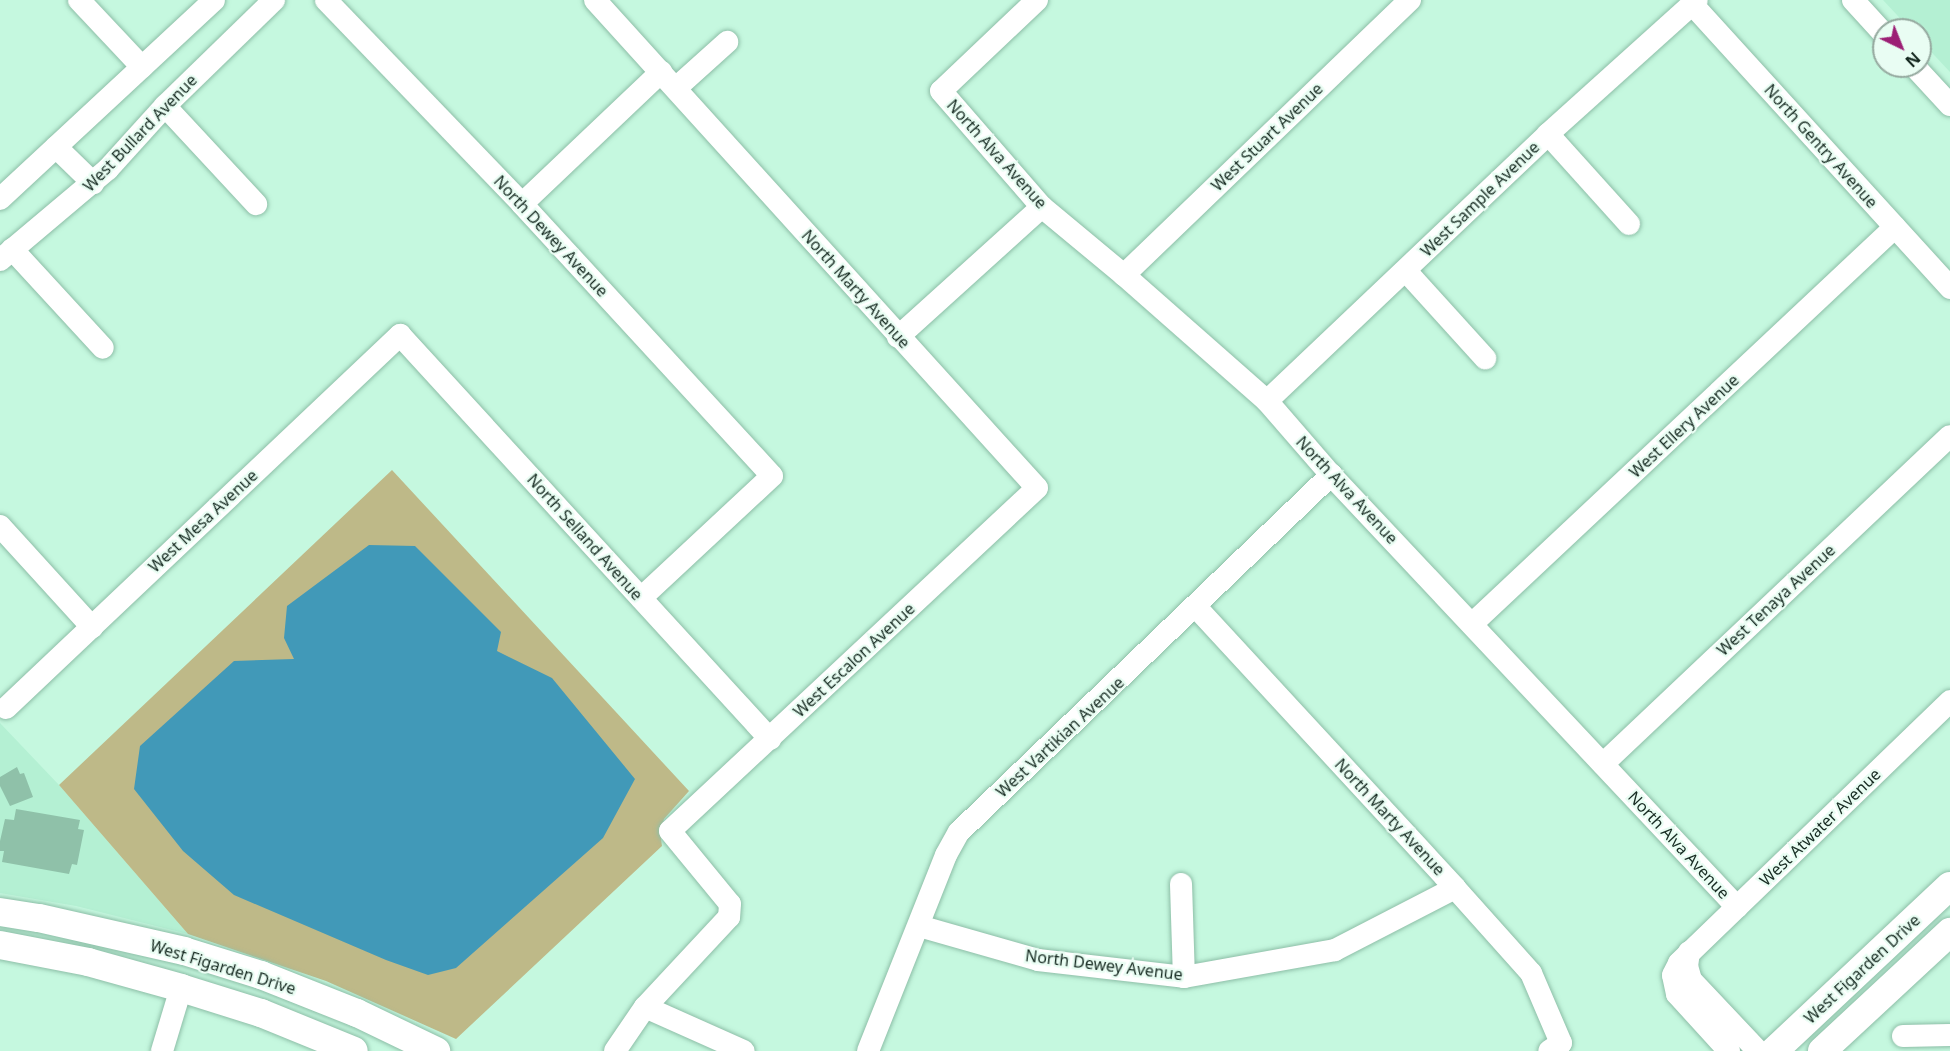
<!DOCTYPE html>
<html>
<head>
<meta charset="utf-8">
<style>
	body { margin:0 }
	#map { position:relative; width:1950px; height:1051px; overflow:hidden; background:#c5f8df; font-family:"Noto Sans",sans-serif }
	div>[style] { position:absolute }
	.built>* { inset:0; background:#b4f0d3 }
	.green>* { inset:0; background:#beb988 }
	.water>* { inset:0; background:#4199b8 }
	.building>* { inset:0; background:#8fc1a9 }
	.roads { filter:drop-shadow(0 0 2px #8dbea7) drop-shadow(0 0 2px #8dbea7) }
	.minor>* { height:22px; margin:-11px; padding:0 11px; transform-origin:11px; border-radius:11px; background:#fff }
	.major>* { height:28px; margin:-14px; padding:0 14px; transform-origin:14px; border-radius:14px; background:#fff }
	span { translate:-50% -50%; white-space:nowrap; text-align:center; line-height:1.15; -webkit-text-stroke:4.5px #e9fdf3; paint-order:stroke }
	.street-label { font-size:16px; color:#172b22 }
	.north { position:absolute; left:1872px; top:18px; width:60px; height:60px; box-sizing:border-box; background:#e9fdf3; border:2px solid #95a99f; border-radius:50%; rotate:137deg; font-size:16px; font-weight:700; line-height:24px; text-align:center; color:#172b22 }
	.north::after { content:''; display:block; margin:auto; width:21px; height:27px; background:#9c1f75; clip-path:polygon(50% 0,100% 100%,50% 72%,0 100%) }
</style>
</head>
<body>
<div id="map">
	<div class="built">
		<i style="clip-path:polygon(1883px 0,1950px 0,1950px 72px,1920px 40px,1920px 30px,1911px 30px)"></i>
		<i style="clip-path:polygon(0 723px,59px 785px,188px 934px,76px 906px,0 893px)"></i>
	</div>
	<div class="green">
		<i style="clip-path:polygon(392px 470px,689px 791px,664px 819px,660px 832px,662px 846px,456px 1039px,326px 981px,188px 934px,59px 785px)"></i>
	</div>
	<div class="water">
		<i style="clip-path:polygon(369px 545px,415px 546px,501px 632px,497px 651px,552px 678px,635px 779px,603px 838px,456px 968px,428px 975px,386px 960px,234px 895px,183px 851px,134px 789px,140px 746px,234px 661px,294px 659px,284px 638px,287px 606px)"></i>
	</div>
	<div class="building">
		<i style="clip-path:polygon(17px 767px,20px 774px,24px 773px,33px 797px,10px 806px,0 786px,0 777px)"></i>
		<i style="clip-path:polygon(16px 809px,80px 820px,78px 829px,84px 830px,77px 865px,72px 864px,69px 874px,2px 862px,4px 851px,0 851px,0 841px,5px 819px,14px 820px)"></i>
	</div>
	<div class="roads">
		<div class="minor">
			<i style="left:79px;top:0;width:92px;rotate:46.8deg"></i>
			<i style="left:326px;top:0;width:283px;rotate:46.1deg"></i>
			<i style="left:522px;top:204px;width:369px;rotate:47.4deg"></i>
			<i style="left:772px;top:476px;width:179px;rotate:137deg"></i>
			<i style="left:595px;top:0;width:658px;rotate:47.83deg"></i>
			<i style="left:1037px;top:488px;width:502px;rotate:136.94deg"></i>
			<i style="left:670px;top:831px;width:94px;rotate:50.6deg"></i>
			<i style="left:730px;top:904px;width:13px;rotate:94deg"></i>
			<i style="left:729px;top:917px;width:123px;rotate:133deg"></i>
			<i style="left:645px;top:1007px;width:53px;rotate:124.3deg"></i>
			<i style="left:1037px;top:0;width:132px;rotate:136.5deg"></i>
			<i style="left:941px;top:91px;width:154px;rotate:49deg"></i>
			<i style="left:1042px;top:207px;width:107px;rotate:39.7deg"></i>
			<i style="left:1124px;top:275px;width:191px;rotate:41.4deg"></i>
			<i style="left:1267px;top:401px;width:98px;rotate:49.1deg"></i>
			<i style="left:1331px;top:475px;width:593px;rotate:46.78deg"></i>
			<i style="left:1853px;top:0;width:46px;rotate:47.6deg"></i>
			<i style="left:1692px;top:4px;width:384px;rotate:47.7deg"></i>
			<i style="left:1914px;top:66px;width:53px;rotate:47.3deg"></i>
			<i style="left:676px;top:88px;width:69px;rotate:-42deg"></i>
			<i style="left:165px;top:106px;width:134px;rotate:47.1deg"></i>
			<i style="left:1548px;top:134px;width:121px;rotate:48deg"></i>
			<i style="left:56px;top:147px;width:52px;rotate:44.2deg"></i>
			<i style="left:0;top:199px;width:292px;rotate:-42.9deg"></i>
			<i style="left:522px;top:204px;width:192px;rotate:-43.5deg"></i>
			<i style="left:12px;top:249px;width:134px;rotate:47.4deg"></i>
			<i style="left:0;top:260px;width:141px;rotate:-40.1deg"></i>
			<i style="left:108px;top:169px;width:85px;rotate:-47.9deg"></i>
			<i style="left:165px;top:106px;width:152px;rotate:-44.2deg"></i>
			<i style="left:1406px;top:271px;width:118px;rotate:47.8deg"></i>
			<i style="left:1124px;top:275px;width:397px;rotate:-43.9deg"></i>
			<i style="left:898px;top:337px;width:194px;rotate:-42.1deg"></i>
			<i style="left:1267px;top:401px;width:388px;rotate:-43.5deg"></i>
			<i style="left:1548px;top:134px;width:200px;rotate:-42deg"></i>
			<i style="left:0;top:526px;width:137px;rotate:47.7deg"></i>
			<i style="left:1196px;top:607px;width:382px;rotate:47.3deg"></i>
			<i style="left:1455px;top:888px;width:114px;rotate:48.2deg"></i>
			<i style="left:1531px;top:973px;width:76px;rotate:66.8deg"></i>
			<i style="left:1561px;top:1043px;width:14px;rotate:146deg"></i>
			<i style="left:1472px;top:624px;width:580px;rotate:-43.18deg"></i>
			<i style="left:6px;top:708px;width:543px;rotate:-43.43deg"></i>
			<i style="left:400px;top:335px;width:548px;rotate:47.52deg"></i>
			<i style="left:1603px;top:764px;width:477px;rotate:-43.4deg"></i>
			<i style="left:1181px;top:884px;width:93px;rotate:88.2deg"></i>
			<i style="left:919px;top:926px;width:124px;rotate:15.9deg"></i>
			<i style="left:1038px;top:960px;width:147px;rotate:6.6deg"></i>
			<i style="left:1184px;top:977px;width:153px;rotate:-10.1deg"></i>
			<i style="left:1335px;top:950px;width:135px;rotate:-27.3deg"></i>
			<i style="left:1689px;top:952px;width:14px;rotate:98deg"></i>
			<i style="left:1687px;top:966px;width:15px;rotate:74deg"></i>
			<i style="left:1691px;top:980px;width:98px;rotate:46.7deg"></i>
			<i style="left:645px;top:1007px;width:108px;rotate:24deg"></i>
			<i style="left:1903px;top:1036px;width:47px;rotate:-1.2deg"></i>
			<i style="left:162px;top:1051px;width:66px;rotate:-73.2deg"></i>
			<i style="left:868px;top:1051px;width:211px;rotate:-68.3deg"></i>
			<i style="left:946px;top:855px;width:26px;rotate:-61deg"></i>
			<i style="left:959px;top:832px;width:516px;rotate:-43.82deg"></i>
			<i style="left:1729px;top:1051px;width:77px;rotate:-132.4deg"></i>
			<i style="left:1677px;top:994px;width:19px;rotate:-102deg"></i>
			<i style="left:1673px;top:975px;width:13px;rotate:-63deg"></i>
			<i style="left:1679px;top:963px;width:377px;rotate:-44deg"></i>
		</div>
		<div class="major">
			<i style="left:0;top:912px;width:39px;rotate:9deg"></i>
			<i style="left:39px;top:918px;width:149px;rotate:12.8deg"></i>
			<i style="left:184px;top:951px;width:81px;rotate:17.3deg"></i>
			<i style="left:261px;top:975px;width:103px;rotate:21.6deg"></i>
			<i style="left:357px;top:1013px;width:88px;rotate:25.7deg"></i>
			<i style="left:0;top:945px;width:90px;rotate:10.9deg"></i>
			<i style="left:88px;top:962px;width:97px;rotate:15.6deg"></i>
			<i style="left:181px;top:988px;width:84px;rotate:17.4deg"></i>
			<i style="left:261px;top:1013px;width:100px;rotate:22.2deg"></i>
			<i style="left:1774px;top:1051px;width:241px;rotate:-43.2deg"></i>
			<i style="left:1822px;top:1051px;width:175px;rotate:-42.9deg"></i>
		</div>
	</div>
	<div class="street-label">
		<span style="left:140px;top:133px;rotate:-46deg">West Bullard Avenue</span>
		<span style="left:1267px;top:137px;rotate:-44deg">West Stuart Avenue</span>
		<span style="left:1821px;top:146px;rotate:48deg">North Gentry Avenue</span>
		<span style="left:997px;top:154px;rotate:48deg">North Alva Avenue</span>
		<span style="left:1480px;top:199px;rotate:-44deg">West Sample Avenue</span>
		<span style="left:551px;top:236px;rotate:47deg">North Dewey Avenue</span>
		<span style="left:856px;top:289px;rotate:48deg">North Marty Avenue</span>
		<span style="left:1684px;top:426px;rotate:-43deg">West Ellery Avenue</span>
		<span style="left:1347px;top:490px;rotate:47deg">North Alva Avenue</span>
		<span style="left:203px;top:521px;rotate:-43deg">West Mesa Avenue</span>
		<span style="left:585px;top:537px;rotate:48deg">North Selland Avenue</span>
		<span style="left:1776px;top:600px;rotate:-43deg">West Tenaya Avenue</span>
		<span style="left:854px;top:660px;rotate:-43deg">West Escalon Avenue</span>
		<span style="left:1060px;top:737px;rotate:-43deg">West Vartikian Avenue</span>
		<span style="left:1390px;top:817px;rotate:47deg">North Marty Avenue</span>
		<span style="left:1820px;top:827px;rotate:-44deg">West Atwater Avenue</span>
		<span style="left:1679px;top:845px;rotate:47deg">North Alva Avenue</span>
		<span style="left:1104px;top:965px;rotate:7deg">North Dewey Avenue</span>
		<span style="left:223px;top:967px;rotate:17deg">West Figarden Drive</span>
		<span style="left:1862px;top:969px;rotate:-43deg">West Figarden Drive</span>
	</div>
	<div class="north">N</div>
</div>
</body>
</html>
